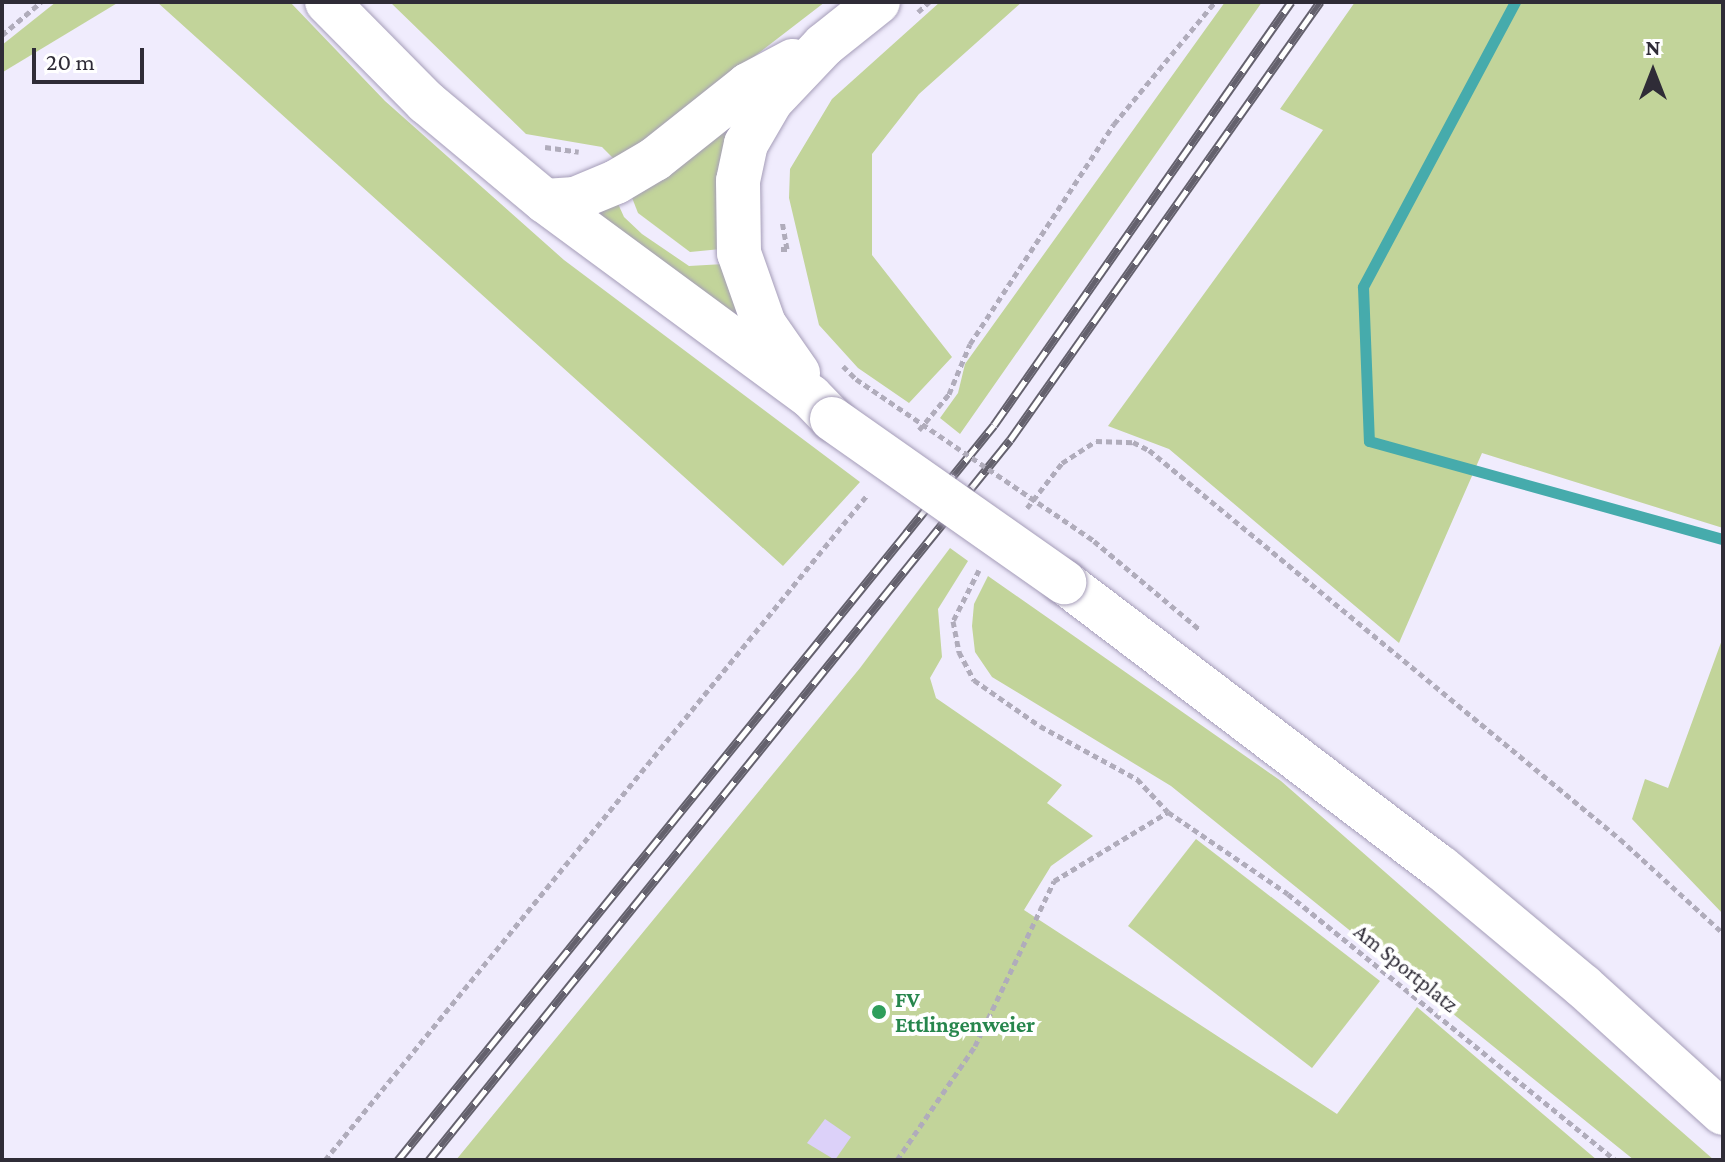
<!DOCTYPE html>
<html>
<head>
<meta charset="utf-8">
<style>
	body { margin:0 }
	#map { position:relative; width:1725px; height:1162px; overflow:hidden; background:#f0ecfd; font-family:"Crimson Pro",serif }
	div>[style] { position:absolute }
	.green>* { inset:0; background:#c2d49a }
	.stream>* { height:11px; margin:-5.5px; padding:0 5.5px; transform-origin:5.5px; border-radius:5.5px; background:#46abac }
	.building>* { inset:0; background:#dcd1f9 }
	.path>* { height:5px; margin-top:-2.5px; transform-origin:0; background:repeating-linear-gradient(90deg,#b0acbb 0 6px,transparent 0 10px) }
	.roads { filter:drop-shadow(0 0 2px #a59db8) drop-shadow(0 0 2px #a59db8) }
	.major>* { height:44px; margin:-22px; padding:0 22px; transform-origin:22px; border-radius:22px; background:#fff }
	.rail>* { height:9px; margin-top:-4.5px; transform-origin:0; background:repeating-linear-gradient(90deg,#fff 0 18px,#64616d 0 36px); box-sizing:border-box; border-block:2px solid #64616d }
	.path-bridge>* { height:5px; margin-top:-2.5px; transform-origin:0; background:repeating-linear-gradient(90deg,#b0acbb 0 6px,transparent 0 10px) }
	.bridges { filter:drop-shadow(0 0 2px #a59db8) drop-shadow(0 0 2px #a59db8) }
	.major-bridge>* { height:44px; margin:-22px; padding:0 22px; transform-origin:22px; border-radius:22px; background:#fff }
	.dots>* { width:22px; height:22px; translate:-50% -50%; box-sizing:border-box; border:4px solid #fff; border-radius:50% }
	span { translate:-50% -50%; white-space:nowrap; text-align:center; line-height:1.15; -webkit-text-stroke:8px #fff; paint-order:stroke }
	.street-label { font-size:22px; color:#2f2c37 }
	.leisure-label { font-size:22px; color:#27864d; font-weight:700 }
	.left { translate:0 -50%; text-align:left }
	.frame { position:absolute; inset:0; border:4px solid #2f2c37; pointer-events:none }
	.north { position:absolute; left:1613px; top:32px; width:80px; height:80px; -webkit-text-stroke:6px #fff; paint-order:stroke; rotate:0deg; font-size:22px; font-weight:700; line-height:32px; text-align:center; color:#2f2c37 }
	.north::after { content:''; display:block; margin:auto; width:28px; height:36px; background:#2f2c37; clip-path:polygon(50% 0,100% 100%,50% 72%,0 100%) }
	.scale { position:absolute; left:32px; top:48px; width:112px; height:36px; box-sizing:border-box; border:4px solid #2f2c37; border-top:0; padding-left:10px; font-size:24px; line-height:28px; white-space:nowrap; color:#2f2c37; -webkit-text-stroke:6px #fff; paint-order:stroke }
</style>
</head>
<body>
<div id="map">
	<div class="green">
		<i style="clip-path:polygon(56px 2px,119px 2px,3px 72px,2px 45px)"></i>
		<i style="clip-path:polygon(157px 2px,290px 2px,385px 101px,564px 260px,860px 482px,783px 566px)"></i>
		<i style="clip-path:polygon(390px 2px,825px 2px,617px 162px,602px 147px,526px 134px)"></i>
		<i style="clip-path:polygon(940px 2px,1022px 2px,919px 94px,872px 154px,872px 255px,952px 357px,909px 403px,858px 368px,819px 325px,789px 198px,790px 169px,832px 99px)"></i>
		<i style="clip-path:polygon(1225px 2px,1262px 2px,960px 434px,940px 418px,958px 393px,965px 364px)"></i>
		<i style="clip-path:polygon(1355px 2px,1723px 2px,1723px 528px,1482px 453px,1399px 643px,1169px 449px,1108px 426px,1323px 130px,1280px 109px)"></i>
		<i style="clip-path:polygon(740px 103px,721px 249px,690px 252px,638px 213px,629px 190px)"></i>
		<i style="clip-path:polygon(615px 197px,624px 217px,642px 234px,689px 266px,724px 264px,741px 319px,588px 211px)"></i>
		<i style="clip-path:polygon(950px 548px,968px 561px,938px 609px,942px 657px,930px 678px,936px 698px,1062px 785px,1047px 803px,1093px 836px,1051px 866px,1024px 910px,1337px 1114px,1417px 1007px,1597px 1160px,456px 1160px,860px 668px)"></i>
		<i style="clip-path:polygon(988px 576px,1281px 781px,1714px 1160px,1634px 1160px,1171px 786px,992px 677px,975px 652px,972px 626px,974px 604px)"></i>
		<i style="clip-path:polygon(1723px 637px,1723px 914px,1632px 819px,1645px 779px,1668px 788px)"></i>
		<i style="clip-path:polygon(1196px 839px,1380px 981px,1312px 1068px,1128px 926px)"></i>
	</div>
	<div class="stream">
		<i style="left:1515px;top:2px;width:323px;rotate:118.1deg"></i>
		<i style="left:1363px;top:287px;width:154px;rotate:87.8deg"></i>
		<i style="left:1369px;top:441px;width:367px;rotate:15.5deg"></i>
	</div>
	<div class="building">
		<i style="clip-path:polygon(825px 1119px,851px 1137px,835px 1160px,807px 1143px)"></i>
	</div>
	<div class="path">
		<i style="left:918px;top:12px;width:15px;rotate:-42deg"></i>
		<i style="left:2px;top:35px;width:51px;rotate:-40.2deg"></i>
		<i style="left:545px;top:147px;width:34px;rotate:8deg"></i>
		<i style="left:781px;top:249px;width:6px"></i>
		<i style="left:787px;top:249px;width:28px;rotate:-100deg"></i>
		<i style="left:843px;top:366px;width:18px;rotate:45deg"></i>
		<i style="left:919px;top:430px;width:47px;rotate:-50.2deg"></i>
		<i style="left:949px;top:394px;width:54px;rotate:-67.2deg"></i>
		<i style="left:970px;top:344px;width:263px;rotate:-56.8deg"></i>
		<i style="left:1114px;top:124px;width:158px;rotate:-50.4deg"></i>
		<i style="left:1027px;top:508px;width:57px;rotate:-52.1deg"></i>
		<i style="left:1062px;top:463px;width:40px;rotate:-32.9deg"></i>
		<i style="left:1096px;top:441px;width:37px;rotate:2deg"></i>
		<i style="left:1133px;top:442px;width:18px;rotate:27deg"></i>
		<i style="left:1149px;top:450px;width:611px;rotate:39.55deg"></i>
		<i style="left:1620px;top:839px;width:139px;rotate:42.4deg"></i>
		<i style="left:1094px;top:541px;width:138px;rotate:40deg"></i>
		<i style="left:979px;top:570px;width:57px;rotate:117deg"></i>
		<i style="left:953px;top:621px;width:32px;rotate:79deg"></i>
		<i style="left:959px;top:652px;width:32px;rotate:62deg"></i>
		<i style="left:974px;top:680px;width:80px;rotate:34.9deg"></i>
		<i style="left:1040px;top:726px;width:111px;rotate:28.7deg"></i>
		<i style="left:1137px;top:779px;width:45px;rotate:46.8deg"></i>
		<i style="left:1168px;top:812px;width:145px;rotate:34.3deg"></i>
		<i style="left:1288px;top:894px;width:422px;rotate:39.1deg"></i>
		<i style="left:325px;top:1160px;width:859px;rotate:-50.81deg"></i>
		<i style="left:897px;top:1160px;width:138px;rotate:-55.6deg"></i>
		<i style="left:975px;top:1046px;width:183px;rotate:-64.4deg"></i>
		<i style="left:1054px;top:881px;width:133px;rotate:-31.2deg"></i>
	</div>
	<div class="roads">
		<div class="major">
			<i style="left:327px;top:2px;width:141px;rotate:45.3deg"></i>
			<i style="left:426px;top:102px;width:155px;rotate:39.8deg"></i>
			<i style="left:545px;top:201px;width:330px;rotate:36.4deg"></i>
			<i style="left:811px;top:397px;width:30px;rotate:46deg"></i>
			<i style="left:545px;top:201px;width:30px;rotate:-4deg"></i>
			<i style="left:575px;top:199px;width:44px;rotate:-22.5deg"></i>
			<i style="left:616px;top:182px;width:45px;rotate:-30.5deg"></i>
			<i style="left:655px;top:159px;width:119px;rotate:-38.5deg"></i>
			<i style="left:748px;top:85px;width:51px;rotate:-28.1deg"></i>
			<i style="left:798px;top:373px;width:60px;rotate:-124.8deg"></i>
			<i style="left:764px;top:324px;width:75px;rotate:-109.4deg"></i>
			<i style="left:739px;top:253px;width:72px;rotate:-90.8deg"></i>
			<i style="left:738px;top:181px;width:38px;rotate:-78deg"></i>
			<i style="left:746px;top:144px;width:50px;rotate:-59.8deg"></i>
			<i style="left:771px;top:101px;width:77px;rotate:-46.6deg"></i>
			<i style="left:824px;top:45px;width:69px;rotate:-38.5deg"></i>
			<i style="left:1064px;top:582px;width:472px;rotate:37.2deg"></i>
			<i style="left:1440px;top:867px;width:186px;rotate:39.8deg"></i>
			<i style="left:1583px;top:986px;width:189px;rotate:42.2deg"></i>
		</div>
	</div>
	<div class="rail">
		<i style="left:398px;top:1160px;width:946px;rotate:-50.96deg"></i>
		<i style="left:994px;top:425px;width:517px;rotate:-54.93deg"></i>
		<i style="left:429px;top:1160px;width:925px;rotate:-51.1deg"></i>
		<i style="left:1010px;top:440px;width:537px;rotate:-54.71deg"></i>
	</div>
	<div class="path-bridge">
		<i style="left:856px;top:379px;width:288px;rotate:34.2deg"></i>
	</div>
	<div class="bridges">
		<div class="major-bridge">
			<i style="left:832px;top:419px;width:284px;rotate:35.1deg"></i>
		</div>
	</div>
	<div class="dots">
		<i style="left:879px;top:1012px;background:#2e9e5b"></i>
	</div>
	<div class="street-label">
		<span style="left:1406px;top:968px;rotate:39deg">Am Sportplatz</span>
	</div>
	<div class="leisure-label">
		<span class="left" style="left:895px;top:1012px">FV<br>Ettlingenweier</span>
	</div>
	<div class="frame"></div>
	<div class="north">N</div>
	<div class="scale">20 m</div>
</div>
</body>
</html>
